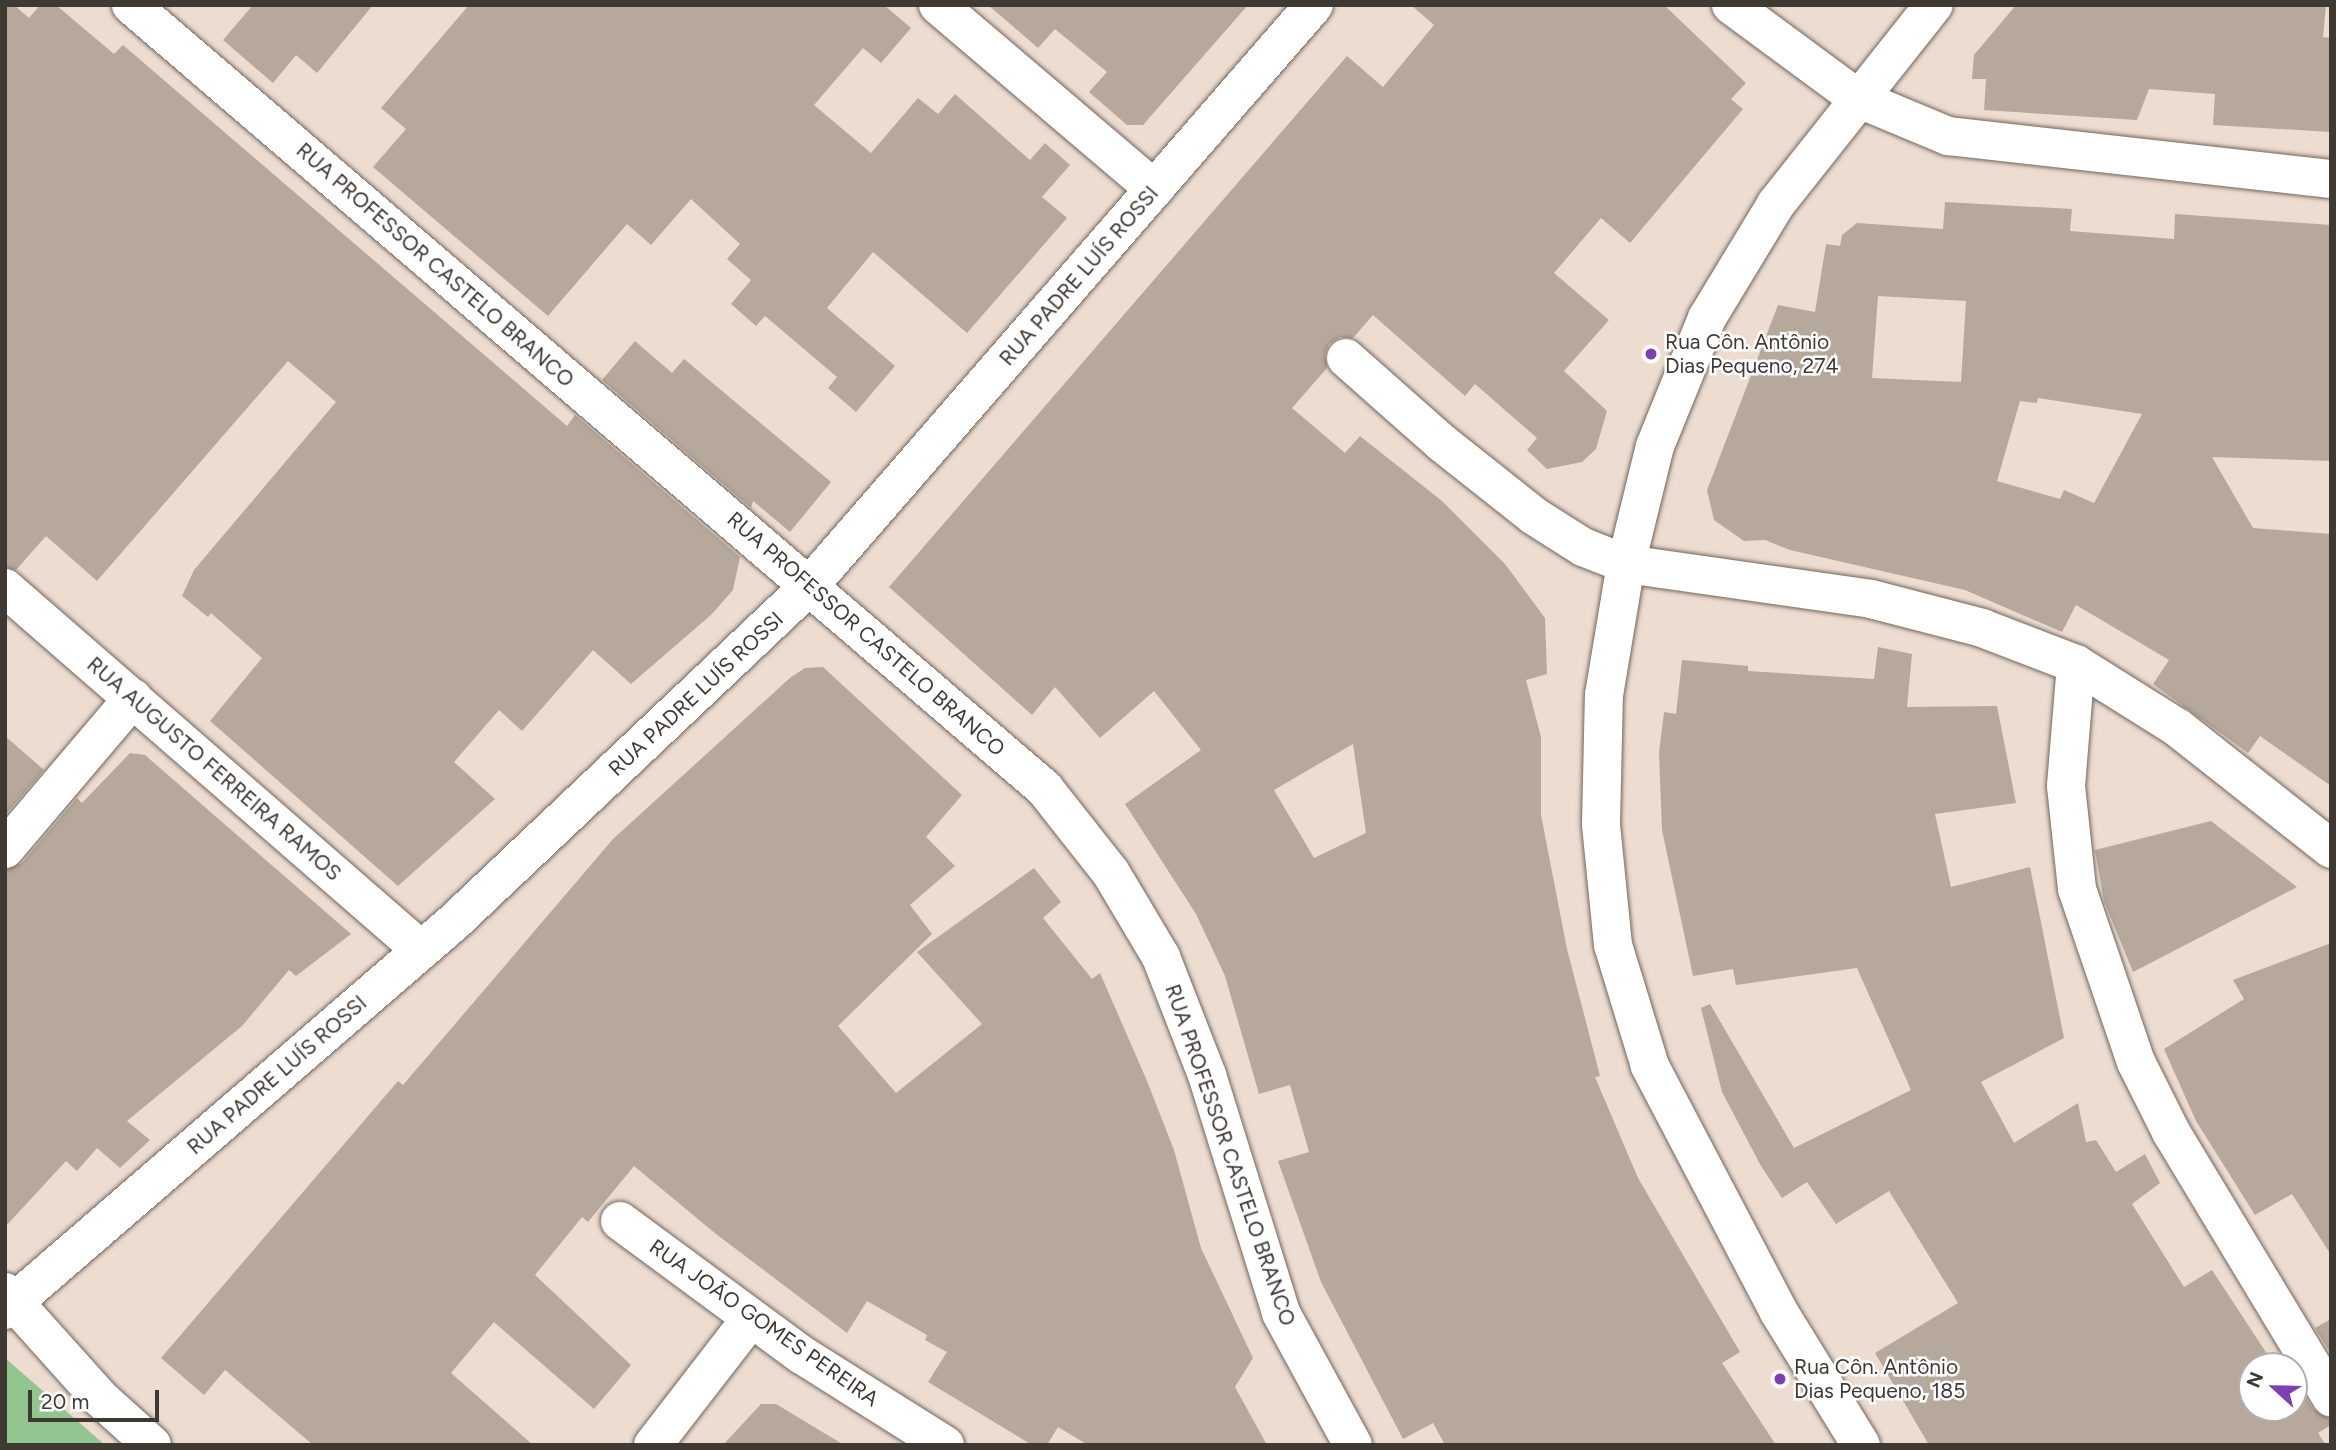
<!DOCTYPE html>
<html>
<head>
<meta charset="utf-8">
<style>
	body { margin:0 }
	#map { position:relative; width:2336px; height:1450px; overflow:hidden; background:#edddd1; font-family:Figtree,sans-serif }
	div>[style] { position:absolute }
	.green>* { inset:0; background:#92c590 }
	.building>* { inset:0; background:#b6a89b }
	.roads { filter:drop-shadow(0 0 2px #73655a) drop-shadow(0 0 2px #73655a) }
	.minor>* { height:38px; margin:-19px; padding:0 19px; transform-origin:19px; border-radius:19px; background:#fff }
	.dots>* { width:19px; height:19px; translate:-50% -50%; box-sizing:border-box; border:4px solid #fff; border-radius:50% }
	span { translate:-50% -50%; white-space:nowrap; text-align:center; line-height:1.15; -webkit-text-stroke:5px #fff; paint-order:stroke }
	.street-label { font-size:21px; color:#3f3934 }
	.poi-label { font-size:21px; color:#3f3934 }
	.left { translate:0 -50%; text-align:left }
	.frame { position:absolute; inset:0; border:7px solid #3f3934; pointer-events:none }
	.north { position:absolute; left:2238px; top:1352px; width:70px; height:70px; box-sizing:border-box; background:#fff; border:2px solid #b2b0ae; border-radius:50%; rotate:292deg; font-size:19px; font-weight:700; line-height:28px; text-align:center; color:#3f3934 }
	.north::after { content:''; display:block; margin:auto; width:24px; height:32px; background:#7f3eb2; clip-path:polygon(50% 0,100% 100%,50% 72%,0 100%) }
	.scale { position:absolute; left:28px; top:1390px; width:131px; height:32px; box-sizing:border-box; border:4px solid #3f3934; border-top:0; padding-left:9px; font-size:21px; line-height:24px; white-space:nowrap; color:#3f3934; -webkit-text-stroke:5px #fff; paint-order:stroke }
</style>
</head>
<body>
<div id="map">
	<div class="green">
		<i style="clip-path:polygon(5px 1358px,105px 1445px,5px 1445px)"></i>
	</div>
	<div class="building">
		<i style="clip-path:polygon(5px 5px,14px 5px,29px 18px,40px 5px,56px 5px,114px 54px,123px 45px,567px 426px,575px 415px,740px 557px,733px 590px,712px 614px,631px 684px,593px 650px,522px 731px,499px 710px,454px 762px,495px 799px,398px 886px,210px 721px,262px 658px,211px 613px,208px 617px,182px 596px,194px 570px,336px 402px,288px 361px,97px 581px,46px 536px,16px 570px,5px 567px)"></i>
		<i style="clip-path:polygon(253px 5px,373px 5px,317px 73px,296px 55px,273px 83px,223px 40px)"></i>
		<i style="clip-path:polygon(469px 5px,884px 5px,911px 28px,881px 63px,863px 48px,814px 105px,871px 153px,918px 98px,938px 114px,955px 94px,1030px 160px,1045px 143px,1070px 165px,1042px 197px,1067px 218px,967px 333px,873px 252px,827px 308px,895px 366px,856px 412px,828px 388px,837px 377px,765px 316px,756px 326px,731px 304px,751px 280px,727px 259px,740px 244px,691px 199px,651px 245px,627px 224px,548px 316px,373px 167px,406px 129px,381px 108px)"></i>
		<i style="clip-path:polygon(988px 5px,1248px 5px,1143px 125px,1127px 125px,1089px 92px,1107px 72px,1055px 29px,1038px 48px)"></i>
		<i style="clip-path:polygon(evenodd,1411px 5px,1664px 5px,1746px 83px,1731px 99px,1743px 109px,1630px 243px,1601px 218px,1554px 273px,1609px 320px,1564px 371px,1607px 411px,1596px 449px,1582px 462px,1547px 469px,1527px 450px,1537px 438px,1475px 384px,1465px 396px,1373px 315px,1353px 338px,1340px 337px,1329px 344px,1325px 354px,1327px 368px,1292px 408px,1345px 453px,1360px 436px,1442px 501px,1505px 564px,1545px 618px,1547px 674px,1526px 680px,1541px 737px,1541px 815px,1567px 949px,1600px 1076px,1595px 1077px,1638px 1178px,1740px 1352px,1722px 1363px,1776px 1445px,1445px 1445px,1433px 1423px,1403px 1439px,1321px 1282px,1278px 1161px,1309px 1152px,1290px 1085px,1259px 1094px,1225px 976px,1196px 914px,1125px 804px,1201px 750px,1154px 691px,1100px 738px,1055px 687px,1032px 715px,889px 587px,1347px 56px,1383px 87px,1434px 25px,1411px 5px,1353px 744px,1366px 833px,1314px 858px,1274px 790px,1353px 744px)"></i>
		<i style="clip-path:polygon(2016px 5px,2326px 5px,2323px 37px,2331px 38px,2331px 132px,2213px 125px,2215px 94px,2149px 89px,2137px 120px,1984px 110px,1986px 79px,1972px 79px,1974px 55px)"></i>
		<i style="clip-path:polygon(evenodd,1945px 202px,2072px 209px,2070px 231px,2174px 239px,2175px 214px,2331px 225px,2331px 461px,2212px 457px,2253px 528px,2331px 534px,2331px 786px,2260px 736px,2248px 753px,2153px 684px,2169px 660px,2076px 605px,2062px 632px,1965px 590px,1790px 550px,1765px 540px,1744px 541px,1714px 520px,1707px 490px,1778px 305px,1815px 312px,1826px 244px,1840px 246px,1842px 235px,1857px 223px,1943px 229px,1945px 202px,1878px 296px,1966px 301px,1961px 382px,1872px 378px,1878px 296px,1945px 202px,2038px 398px,2142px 414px,2094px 503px,2064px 490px,2060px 499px,1997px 481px,2020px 401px,2037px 403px,2038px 398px)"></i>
		<i style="clip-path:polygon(635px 341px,672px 373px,684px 359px,831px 482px,790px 532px,753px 501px,751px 508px,602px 380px)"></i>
		<i style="clip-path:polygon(1878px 647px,1912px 654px,1907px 707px,1997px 706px,2016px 803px,1935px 814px,1951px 887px,2030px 867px,2064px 1038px,1981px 1082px,2014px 1143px,2078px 1103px,2086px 1142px,2096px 1140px,2116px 1172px,2145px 1154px,2160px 1183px,2132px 1204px,2184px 1287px,2212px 1270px,2275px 1366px,2252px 1366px,2252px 1408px,2294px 1408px,2294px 1378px,2313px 1409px,2331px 1419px,2331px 1425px,2318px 1433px,2326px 1445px,1929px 1445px,1875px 1353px,1958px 1303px,1889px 1191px,1836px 1224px,1807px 1182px,1782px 1198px,1761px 1166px,1722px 1092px,1701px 1008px,1710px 1004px,1794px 1148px,1911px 1090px,1857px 968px,1736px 985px,1733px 969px,1693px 976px,1662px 830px,1659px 753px,1664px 712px,1676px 714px,1682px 660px,1748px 666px,1748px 671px,1874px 679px)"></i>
		<i style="clip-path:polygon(823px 667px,962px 795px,926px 837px,955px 866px,910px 905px,932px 934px,838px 1026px,896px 1093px,982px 1024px,917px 952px,1034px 868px,1061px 902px,1043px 918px,1092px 979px,1100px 973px,1147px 1081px,1174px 1150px,1201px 1248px,1253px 1358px,1235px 1387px,1267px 1445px,1088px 1445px,1058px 1427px,1047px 1445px,1032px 1445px,928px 1382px,947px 1352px,925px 1340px,927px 1335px,867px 1301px,847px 1333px,716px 1234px,634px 1166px,588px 1222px,582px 1217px,535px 1275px,631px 1365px,594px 1409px,494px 1322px,451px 1373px,533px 1445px,313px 1445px,225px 1370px,204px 1395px,161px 1358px,398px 1081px,403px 1085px,613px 839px,791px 677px,805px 668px)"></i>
		<i style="clip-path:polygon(5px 736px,44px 770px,5px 815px)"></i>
		<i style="clip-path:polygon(130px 753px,145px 755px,351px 934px,296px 976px,289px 970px,242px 1026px,127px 1121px,150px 1140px,120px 1168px,97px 1148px,77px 1171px,66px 1161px,5px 1227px,5px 870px,22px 863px,77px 798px,82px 803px)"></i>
		<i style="clip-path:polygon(2211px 821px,2297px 887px,2133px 972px,2104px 901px,2095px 850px)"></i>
		<i style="clip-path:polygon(2331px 943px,2331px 1255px,2292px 1194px,2255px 1215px,2196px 1121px,2164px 1049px,2244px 999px,2233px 980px)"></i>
		<i style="clip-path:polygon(2331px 1319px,2331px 1354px,2315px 1328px)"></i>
		<i style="clip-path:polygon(761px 1404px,776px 1404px,844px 1445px,723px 1445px)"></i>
	</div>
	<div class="roads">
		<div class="minor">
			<i style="left:131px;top:5px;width:1203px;rotate:40.62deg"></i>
			<i style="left:1044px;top:788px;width:108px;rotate:51.8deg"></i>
			<i style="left:1111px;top:873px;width:98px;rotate:59.2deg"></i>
			<i style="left:1161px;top:957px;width:127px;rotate:68.7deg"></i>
			<i style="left:1207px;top:1075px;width:249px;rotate:72.7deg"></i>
			<i style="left:1281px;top:1313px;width:150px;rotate:61.4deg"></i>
			<i style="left:938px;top:5px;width:284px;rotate:40.4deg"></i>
			<i style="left:1731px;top:5px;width:157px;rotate:36.4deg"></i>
			<i style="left:1857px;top:98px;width:99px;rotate:22.7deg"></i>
			<i style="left:1948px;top:136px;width:385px;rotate:6.4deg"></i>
			<i style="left:1346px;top:358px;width:128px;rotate:41.5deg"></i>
			<i style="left:1442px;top:443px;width:117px;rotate:38.4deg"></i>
			<i style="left:1534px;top:516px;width:58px;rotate:32.3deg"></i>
			<i style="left:1583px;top:547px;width:46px;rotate:21.6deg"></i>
			<i style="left:1626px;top:564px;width:247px;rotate:8.1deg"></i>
			<i style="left:1871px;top:599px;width:115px;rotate:14.6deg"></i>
			<i style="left:1982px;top:628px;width:101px;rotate:21deg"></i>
			<i style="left:2076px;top:664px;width:120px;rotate:32.1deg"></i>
			<i style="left:2178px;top:728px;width:195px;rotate:38.3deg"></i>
			<i style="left:5px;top:588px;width:551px;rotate:41.03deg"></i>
			<i style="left:2076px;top:664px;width:122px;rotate:94.7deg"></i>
			<i style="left:2066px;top:786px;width:104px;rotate:83.9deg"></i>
			<i style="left:2077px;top:889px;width:183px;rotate:71.2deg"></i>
			<i style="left:2136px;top:1062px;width:78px;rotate:63.4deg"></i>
			<i style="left:2171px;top:1132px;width:310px;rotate:58.9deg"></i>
			<i style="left:5px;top:849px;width:198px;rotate:-49.7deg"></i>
			<i style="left:620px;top:1221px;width:226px;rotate:36.4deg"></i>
			<i style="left:802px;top:1355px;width:169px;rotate:32.2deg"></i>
			<i style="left:5px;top:1292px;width:142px;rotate:48.1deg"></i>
			<i style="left:100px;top:1398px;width:70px;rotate:42.1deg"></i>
			<i style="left:5px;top:1310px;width:593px;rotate:-40.83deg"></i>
			<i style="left:454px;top:922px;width:490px;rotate:-43.4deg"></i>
			<i style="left:810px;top:585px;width:768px;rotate:-49.01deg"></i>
			<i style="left:653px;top:1445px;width:160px;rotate:-52.3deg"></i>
			<i style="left:1861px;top:1445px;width:156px;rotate:-121.7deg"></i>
			<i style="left:1779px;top:1312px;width:278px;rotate:-117.7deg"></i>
			<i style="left:1650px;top:1066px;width:127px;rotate:-107deg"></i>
			<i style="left:1613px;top:945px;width:122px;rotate:-95.7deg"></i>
			<i style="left:1601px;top:824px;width:129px;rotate:-88.7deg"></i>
			<i style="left:1604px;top:695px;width:133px;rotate:-80.5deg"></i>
			<i style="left:1626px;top:564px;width:122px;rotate:-76.2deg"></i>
			<i style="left:1655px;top:446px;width:138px;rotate:-67.9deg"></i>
			<i style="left:1707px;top:318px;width:133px;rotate:-58.8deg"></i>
			<i style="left:1776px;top:204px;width:254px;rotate:-51.6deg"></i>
		</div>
	</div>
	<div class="dots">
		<i style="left:1651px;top:354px;background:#7f3eb2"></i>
		<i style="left:1780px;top:1379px;background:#7f3eb2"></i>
	</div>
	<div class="street-label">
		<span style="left:435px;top:265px;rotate:41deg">RUA PROFESSOR CASTELO BRANCO</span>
		<span style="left:1079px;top:276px;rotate:-49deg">RUA PADRE LUÍS ROSSI</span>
		<span style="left:866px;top:634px;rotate:41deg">RUA PROFESSOR CASTELO BRANCO</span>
		<span style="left:696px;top:694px;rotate:-43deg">RUA PADRE LUÍS ROSSI</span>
		<span style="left:214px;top:769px;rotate:41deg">RUA AUGUSTO FERREIRA RAMOS</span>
		<span style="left:277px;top:1075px;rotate:-41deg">RUA PADRE LUÍS ROSSI</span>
		<span style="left:1230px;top:1155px;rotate:71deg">RUA PROFESSOR CASTELO BRANCO</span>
		<span style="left:764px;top:1323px;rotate:35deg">RUA JOÃO GOMES PEREIRA</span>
	</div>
	<div class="poi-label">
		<span class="left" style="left:1665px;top:354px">Rua Côn. Antônio<br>Dias Pequeno, 274</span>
		<span class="left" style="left:1794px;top:1379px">Rua Côn. Antônio<br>Dias Pequeno, 185</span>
	</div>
	<div class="frame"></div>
	<div class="north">N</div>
	<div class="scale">20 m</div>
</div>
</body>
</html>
